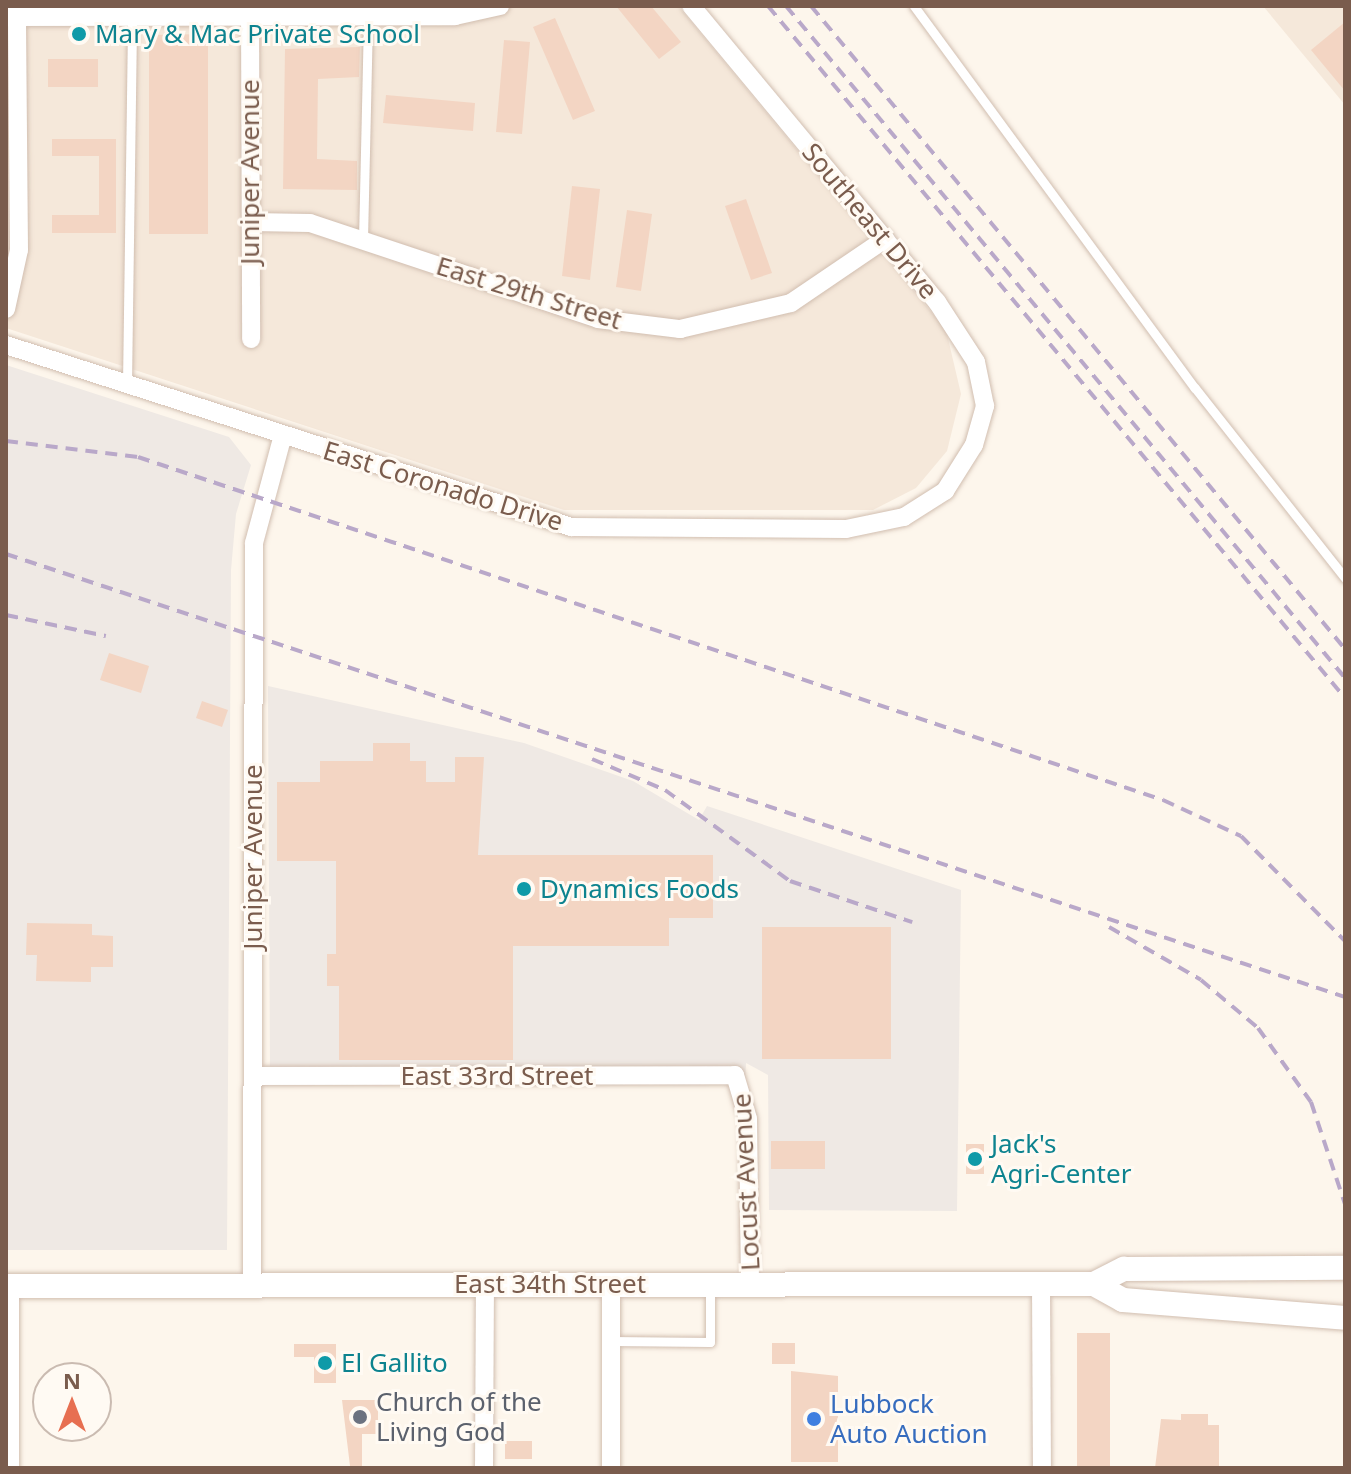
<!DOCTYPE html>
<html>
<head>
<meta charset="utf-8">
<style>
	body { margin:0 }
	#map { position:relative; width:1351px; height:1474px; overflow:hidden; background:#fdf6ec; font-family:"Noto Sans",sans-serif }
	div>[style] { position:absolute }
	.residential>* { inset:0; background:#f5e8da }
	.industrial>* { inset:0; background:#efe9e4 }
	.building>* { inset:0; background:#f3d5c3 }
	.roads { filter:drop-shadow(0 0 2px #d1beb0) drop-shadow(0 0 2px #d1beb0) }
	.lane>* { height:9px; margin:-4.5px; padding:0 4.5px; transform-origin:4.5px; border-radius:4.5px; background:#fff }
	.street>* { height:18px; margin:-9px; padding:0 9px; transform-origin:9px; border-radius:9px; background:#fff }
	.secondary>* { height:24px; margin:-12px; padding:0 12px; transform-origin:12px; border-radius:12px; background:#fff }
	.rail>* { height:4px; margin-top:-2px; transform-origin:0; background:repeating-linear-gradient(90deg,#b9a8c9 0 12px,transparent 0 20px) }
	.dots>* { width:22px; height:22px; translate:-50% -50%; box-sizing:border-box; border:4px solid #fffaf3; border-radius:50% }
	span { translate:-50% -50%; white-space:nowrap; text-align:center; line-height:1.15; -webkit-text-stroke:6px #fffaf3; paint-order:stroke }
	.culture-label { font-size:26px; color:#0d838f }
	.left { translate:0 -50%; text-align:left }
	.street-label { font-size:26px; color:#7a5c4d }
	.worship-label { font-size:26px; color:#5b616d }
	.shop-label { font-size:26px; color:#366cbe }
	.frame { position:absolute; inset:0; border:8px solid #7a5c4d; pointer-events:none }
	.north { position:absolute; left:32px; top:1362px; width:80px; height:80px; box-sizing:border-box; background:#fffaf3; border:2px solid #cabbb1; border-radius:50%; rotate:0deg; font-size:22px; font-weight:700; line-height:32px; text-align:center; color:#7a5c4d }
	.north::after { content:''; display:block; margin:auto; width:28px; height:36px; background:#e76f51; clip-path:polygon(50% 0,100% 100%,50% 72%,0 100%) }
</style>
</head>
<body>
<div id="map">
	<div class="residential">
		<i style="clip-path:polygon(6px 6px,678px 6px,946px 330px,961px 394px,947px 451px,916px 488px,873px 510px,564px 510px,6px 328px)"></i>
		<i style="clip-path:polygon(1263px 6px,1345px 6px,1345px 105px)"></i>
	</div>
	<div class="industrial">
		<i style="clip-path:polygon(6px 365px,229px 437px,251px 465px,236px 514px,231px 570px,227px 1250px,6px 1250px)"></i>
		<i style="clip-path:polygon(268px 686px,524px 743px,633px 781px,699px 820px,707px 806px,961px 890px,957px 1211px,769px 1210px,768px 1075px,746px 1063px,745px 1084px,270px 1081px)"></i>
	</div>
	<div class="building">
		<i style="clip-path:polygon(616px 6px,651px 6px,681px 42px,659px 59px)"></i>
		<i style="clip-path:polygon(555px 18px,595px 111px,573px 120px,533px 27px)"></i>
		<i style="clip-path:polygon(1345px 22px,1345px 91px,1311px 50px)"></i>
		<i style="clip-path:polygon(208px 34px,208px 234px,149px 234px,149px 35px)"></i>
		<i style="clip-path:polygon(504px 40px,530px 42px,522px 134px,496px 132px)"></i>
		<i style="clip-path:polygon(360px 47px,359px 77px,318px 79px,317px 159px,357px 161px,357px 190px,283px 189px,285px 49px)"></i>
		<i style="clip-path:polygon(48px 59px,98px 59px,98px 87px,48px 87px)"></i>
		<i style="clip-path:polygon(386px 95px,475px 103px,473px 131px,383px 123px)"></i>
		<i style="clip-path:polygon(52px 139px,116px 139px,116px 233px,52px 233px,52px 215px,99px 215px,99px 156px,52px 156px)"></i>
		<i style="clip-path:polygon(572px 186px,600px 189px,590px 280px,562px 276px)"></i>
		<i style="clip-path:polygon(746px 199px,772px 273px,751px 280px,725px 206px)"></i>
		<i style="clip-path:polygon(627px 210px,652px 214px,641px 291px,616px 287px)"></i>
		<i style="clip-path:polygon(109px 653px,149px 666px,141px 693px,100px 680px)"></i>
		<i style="clip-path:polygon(202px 701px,228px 710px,222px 727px,196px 718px)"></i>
		<i style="clip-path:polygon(373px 743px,410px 743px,410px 761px,426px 761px,426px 782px,455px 782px,455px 757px,484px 757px,478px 855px,713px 855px,713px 918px,669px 918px,669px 946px,513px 946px,513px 1060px,339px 1060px,339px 986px,327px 986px,327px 954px,336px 954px,336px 861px,277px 861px,277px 782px,320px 782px,320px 761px,373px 761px)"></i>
		<i style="clip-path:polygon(27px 923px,92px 924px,92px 935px,113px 936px,113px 967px,91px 967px,91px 982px,36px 981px,37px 955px,26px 955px)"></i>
		<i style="clip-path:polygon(762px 927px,891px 927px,891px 1059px,762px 1059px)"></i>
		<i style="clip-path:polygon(771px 1141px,825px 1141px,825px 1169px,771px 1169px)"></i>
		<i style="clip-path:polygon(966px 1144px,984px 1144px,984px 1174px,966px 1174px)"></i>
		<i style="clip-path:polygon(1077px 1333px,1110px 1333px,1110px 1468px,1077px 1468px)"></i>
		<i style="clip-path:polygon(772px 1343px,795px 1343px,795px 1364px,772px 1364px)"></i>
		<i style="clip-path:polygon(294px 1344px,336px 1344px,336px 1383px,314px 1383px,314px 1357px,294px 1357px)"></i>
		<i style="clip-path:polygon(791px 1371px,838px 1376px,838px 1462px,791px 1462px)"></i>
		<i style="clip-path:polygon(342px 1400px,378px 1400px,378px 1434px,362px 1434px,362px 1466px,350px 1466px)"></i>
		<i style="clip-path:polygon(1181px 1414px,1208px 1414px,1208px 1425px,1219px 1425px,1219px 1468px,1155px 1468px,1161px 1419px,1181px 1420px)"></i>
		<i style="clip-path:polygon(505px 1441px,532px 1441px,532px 1459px,505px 1459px)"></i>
	</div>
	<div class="roads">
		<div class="lane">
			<i style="left:914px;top:6px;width:474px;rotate:53.7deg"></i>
			<i style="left:1195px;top:388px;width:242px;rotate:51.7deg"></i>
			<i style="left:363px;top:240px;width:224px;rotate:-88.7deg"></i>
			<i style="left:127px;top:384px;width:368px;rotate:-89.2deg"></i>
			<i style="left:611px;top:1341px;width:99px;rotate:0.6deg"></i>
			<i style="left:710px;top:1342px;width:54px;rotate:-90deg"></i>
		</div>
		<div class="street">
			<i style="left:250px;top:6px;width:333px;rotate:89.8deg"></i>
			<i style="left:6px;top:17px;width:449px;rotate:-0.1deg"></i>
			<i style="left:455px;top:16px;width:46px;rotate:-12.5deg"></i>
			<i style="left:251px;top:222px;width:59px;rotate:1deg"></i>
			<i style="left:310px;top:223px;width:304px;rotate:18.4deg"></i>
			<i style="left:598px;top:319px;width:83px;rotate:7deg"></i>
			<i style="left:680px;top:329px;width:114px;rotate:-13.2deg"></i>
			<i style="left:791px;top:303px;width:114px;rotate:-34.2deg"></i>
			<i style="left:6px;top:309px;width:60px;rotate:-77.6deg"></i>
			<i style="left:19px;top:250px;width:244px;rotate:-90.5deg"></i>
			<i style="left:6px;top:345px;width:594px;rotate:17.85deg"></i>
			<i style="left:571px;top:527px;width:275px;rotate:0.4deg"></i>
			<i style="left:846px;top:529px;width:59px;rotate:-11.7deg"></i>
			<i style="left:904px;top:517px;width:49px;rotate:-32.4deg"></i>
			<i style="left:945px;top:491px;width:54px;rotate:-57.8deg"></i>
			<i style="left:974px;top:445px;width:41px;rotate:-74.2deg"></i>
			<i style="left:985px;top:406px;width:45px;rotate:-101.6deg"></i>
			<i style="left:976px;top:362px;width:72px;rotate:-123deg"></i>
			<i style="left:937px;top:302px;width:385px;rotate:-129.7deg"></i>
			<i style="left:253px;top:1076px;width:482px;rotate:-0.1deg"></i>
			<i style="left:735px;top:1075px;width:46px;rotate:73.5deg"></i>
			<i style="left:748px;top:1119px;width:165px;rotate:89.3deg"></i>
			<i style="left:252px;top:1284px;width:741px;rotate:-89.85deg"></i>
			<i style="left:254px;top:543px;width:112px;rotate:-75deg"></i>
			<i style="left:1041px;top:1284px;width:184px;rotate:89.7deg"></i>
			<i style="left:611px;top:1285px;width:183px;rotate:90deg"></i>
			<i style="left:10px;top:1286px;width:182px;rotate:90deg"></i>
			<i style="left:484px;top:1468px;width:184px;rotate:-89.7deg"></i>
		</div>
		<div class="secondary">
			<i style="left:1094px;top:1284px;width:33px;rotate:29deg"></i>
			<i style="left:1123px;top:1300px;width:223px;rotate:4.6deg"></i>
			<i style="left:6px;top:1286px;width:1088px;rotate:-0.11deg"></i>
			<i style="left:1094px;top:1284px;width:34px;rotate:-27deg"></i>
			<i style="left:1124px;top:1269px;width:221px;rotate:-0.3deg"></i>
		</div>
	</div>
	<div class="rail">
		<i style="left:768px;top:6px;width:901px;rotate:50.18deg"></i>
		<i style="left:786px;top:6px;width:874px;rotate:50.24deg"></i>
		<i style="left:811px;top:6px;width:836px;rotate:50.29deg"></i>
		<i style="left:6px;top:441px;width:133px;rotate:6.9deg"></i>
		<i style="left:138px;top:457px;width:1081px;rotate:18.5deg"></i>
		<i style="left:1163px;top:800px;width:86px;rotate:24.8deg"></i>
		<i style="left:1241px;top:836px;width:148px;rotate:45.3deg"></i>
		<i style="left:6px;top:554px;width:1410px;rotate:18.31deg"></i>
		<i style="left:6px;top:615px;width:102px;rotate:11.9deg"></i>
		<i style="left:592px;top:759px;width:79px;rotate:23deg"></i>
		<i style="left:665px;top:790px;width:155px;rotate:36.1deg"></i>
		<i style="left:790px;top:881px;width:129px;rotate:18.6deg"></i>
		<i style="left:1109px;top:927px;width:106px;rotate:29.9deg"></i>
		<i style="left:1201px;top:980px;width:75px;rotate:40.1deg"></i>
		<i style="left:1258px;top:1028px;width:91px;rotate:54.4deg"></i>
		<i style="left:1311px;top:1102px;width:108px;rotate:71.6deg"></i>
	</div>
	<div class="dots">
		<i style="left:79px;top:34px;background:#0f9aa8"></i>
		<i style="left:524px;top:889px;background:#0f9aa8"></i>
		<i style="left:975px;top:1159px;background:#0f9aa8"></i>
		<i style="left:325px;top:1363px;background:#0f9aa8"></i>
		<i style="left:360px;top:1417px;background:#6b7280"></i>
		<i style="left:814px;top:1419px;background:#3f7fe0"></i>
	</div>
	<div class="culture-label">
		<span class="left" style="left:95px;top:34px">Mary &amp; Mac Private School</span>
		<span class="left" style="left:540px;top:889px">Dynamics Foods</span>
		<span class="left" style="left:991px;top:1159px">Jack's<br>Agri-Center</span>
		<span class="left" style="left:341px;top:1363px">El Gallito</span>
	</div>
	<div class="street-label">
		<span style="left:250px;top:172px;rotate:-90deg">Juniper Avenue</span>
		<span style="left:870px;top:221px;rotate:50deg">Southeast Drive</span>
		<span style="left:529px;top:293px;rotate:17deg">East 29th Street</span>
		<span style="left:443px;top:486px;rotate:17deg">East Coronado Drive</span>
		<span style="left:253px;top:857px;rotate:-90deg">Juniper Avenue</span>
		<span style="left:497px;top:1076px">East 33rd Street</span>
		<span style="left:746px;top:1182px;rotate:-93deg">Locust Avenue</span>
		<span style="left:550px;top:1284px">East 34th Street</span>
	</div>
	<div class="worship-label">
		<span class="left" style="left:376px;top:1417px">Church of the<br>Living God</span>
	</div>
	<div class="shop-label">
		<span class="left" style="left:830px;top:1419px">Lubbock<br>Auto Auction</span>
	</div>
	<div class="frame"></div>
	<div class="north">N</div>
</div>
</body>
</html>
